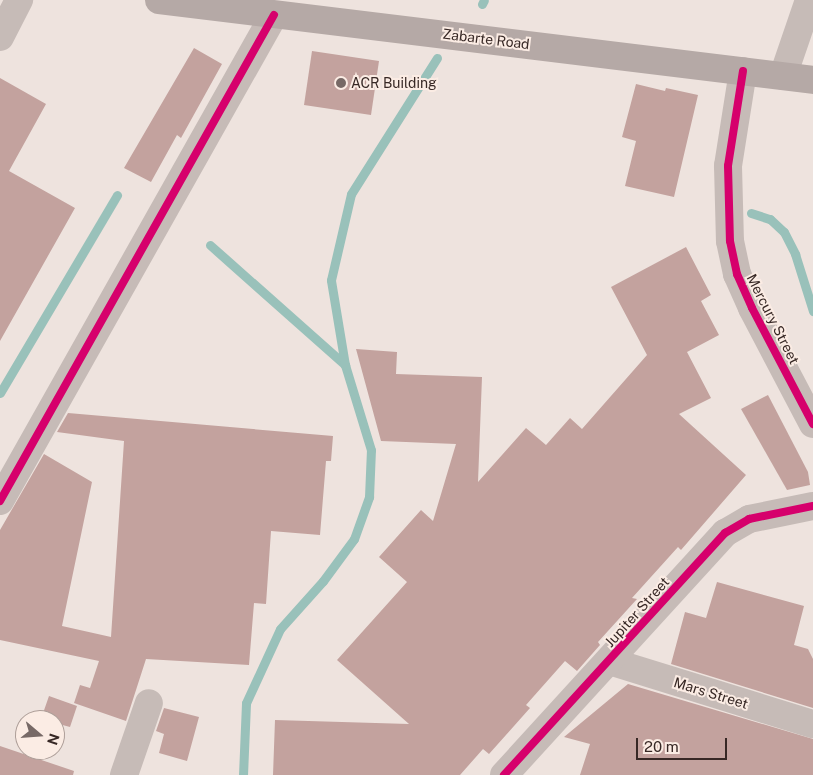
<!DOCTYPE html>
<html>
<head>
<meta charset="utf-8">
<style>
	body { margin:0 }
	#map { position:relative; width:813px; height:775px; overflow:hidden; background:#eee3de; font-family:"Public Sans",sans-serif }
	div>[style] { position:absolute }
	.stream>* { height:9px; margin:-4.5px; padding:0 4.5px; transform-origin:4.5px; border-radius:4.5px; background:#99c1ba }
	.building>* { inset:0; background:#c3a29e }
	.minor>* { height:28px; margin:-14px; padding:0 14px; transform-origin:14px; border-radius:14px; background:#c6bbb7 }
	.major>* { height:28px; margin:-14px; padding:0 14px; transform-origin:14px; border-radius:14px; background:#b5a9a6 }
	.cycleway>* { height:8px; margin:-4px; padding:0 4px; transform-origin:4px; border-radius:4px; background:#d6006c }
	.dots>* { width:14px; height:14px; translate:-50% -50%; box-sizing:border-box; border:2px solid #fbece4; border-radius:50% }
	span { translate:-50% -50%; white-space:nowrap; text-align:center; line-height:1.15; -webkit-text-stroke:4px #fbece4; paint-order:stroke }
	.street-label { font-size:14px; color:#372825 }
	.poi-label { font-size:14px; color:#372825 }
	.left { translate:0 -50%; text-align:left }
	.north { position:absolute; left:15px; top:710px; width:50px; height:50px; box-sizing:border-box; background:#fbece4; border:1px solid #ad9e98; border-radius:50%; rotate:108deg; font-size:14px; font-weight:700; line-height:20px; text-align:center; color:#372825 }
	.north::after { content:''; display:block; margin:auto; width:18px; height:22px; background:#776966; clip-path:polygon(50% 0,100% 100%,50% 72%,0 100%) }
	.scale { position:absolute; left:636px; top:738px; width:91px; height:22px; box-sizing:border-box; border:2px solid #372825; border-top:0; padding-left:6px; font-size:15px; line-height:18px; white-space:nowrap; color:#372825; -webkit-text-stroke:4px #fbece4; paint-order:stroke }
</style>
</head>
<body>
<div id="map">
	<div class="stream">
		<i style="left:482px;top:4px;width:4px;rotate:-63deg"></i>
		<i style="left:751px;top:213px;width:20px;rotate:18deg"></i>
		<i style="left:770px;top:219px;width:19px;rotate:43deg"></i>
		<i style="left:784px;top:232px;width:25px;rotate:63deg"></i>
		<i style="left:795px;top:254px;width:60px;rotate:72.5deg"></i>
		<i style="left:210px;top:245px;width:181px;rotate:41.6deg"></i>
		<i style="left:0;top:393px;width:230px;rotate:-59.4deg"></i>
		<i style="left:243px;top:775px;width:72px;rotate:-87.6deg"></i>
		<i style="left:246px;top:703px;width:81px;rotate:-65.3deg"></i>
		<i style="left:280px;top:629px;width:64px;rotate:-48.1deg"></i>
		<i style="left:323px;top:581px;width:52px;rotate:-53.6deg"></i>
		<i style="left:354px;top:539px;width:45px;rotate:-70.3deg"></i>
		<i style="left:369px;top:497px;width:47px;rotate:-87.6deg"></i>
		<i style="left:371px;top:450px;width:89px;rotate:-107deg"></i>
		<i style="left:345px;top:365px;width:86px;rotate:-99.4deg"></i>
		<i style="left:331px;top:280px;width:88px;rotate:-76.9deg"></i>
		<i style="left:351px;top:194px;width:161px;rotate:-57.7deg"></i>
	</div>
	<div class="building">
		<i style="clip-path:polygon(194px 48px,222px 64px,181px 138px,177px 135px,151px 182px,124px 168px)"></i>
		<i style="clip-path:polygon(312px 51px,379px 61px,371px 115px,304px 105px)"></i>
		<i style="clip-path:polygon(0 78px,46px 104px,9px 171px,75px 208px,0 341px)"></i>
		<i style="clip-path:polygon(636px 84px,665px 91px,666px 88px,698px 95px,674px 197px,625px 186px,636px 141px,622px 137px)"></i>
		<i style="clip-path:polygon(686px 247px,711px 295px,701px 301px,719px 335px,687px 352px,711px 398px,679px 414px,746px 475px,681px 550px,678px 547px,632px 598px,637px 599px,598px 642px,600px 645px,577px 671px,565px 661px,526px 705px,530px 708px,489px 754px,483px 749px,460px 775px,273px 775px,275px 720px,409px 724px,337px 660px,407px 582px,379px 557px,421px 510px,433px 521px,456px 444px,381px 441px,356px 349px,397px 352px,396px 374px,482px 377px,478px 482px,526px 428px,546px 445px,570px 418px,582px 429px,647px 355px,611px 287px)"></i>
		<i style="clip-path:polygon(768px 395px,808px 472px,810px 485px,787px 490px,741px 409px)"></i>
		<i style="clip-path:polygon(68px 413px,333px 436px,331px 461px,326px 461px,320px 535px,271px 531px,266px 604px,254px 603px,249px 665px,146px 659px,126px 721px,74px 703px,80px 685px,90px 688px,99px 661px,0 640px,0 530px,44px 454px,92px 482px,62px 626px,111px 637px,124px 441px,57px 432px)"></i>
		<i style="clip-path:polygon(717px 582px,804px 606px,794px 645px,808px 649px,813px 659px,813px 708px,671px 664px,685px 612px,706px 618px)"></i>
		<i style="clip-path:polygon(628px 684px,813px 739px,813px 775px,580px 775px,590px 744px,564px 737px)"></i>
		<i style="clip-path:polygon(49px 696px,77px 706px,70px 727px,55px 723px,55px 720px,41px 719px)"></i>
		<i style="clip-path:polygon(164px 708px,199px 717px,187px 761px,159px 753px,164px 734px,156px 731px)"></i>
		<i style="clip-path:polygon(0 746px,74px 771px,73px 775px,0 775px)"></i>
	</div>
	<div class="minor">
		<i style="left:0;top:37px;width:42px;rotate:-62.8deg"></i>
		<i style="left:743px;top:71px;width:96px;rotate:99deg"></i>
		<i style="left:728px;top:166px;width:75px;rotate:88.5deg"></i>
		<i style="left:730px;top:241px;width:34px;rotate:78deg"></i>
		<i style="left:737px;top:274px;width:37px;rotate:66deg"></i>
		<i style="left:752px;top:308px;width:131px;rotate:62.3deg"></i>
		<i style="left:783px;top:76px;width:80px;rotate:-71.1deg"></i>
		<i style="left:0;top:501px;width:558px;rotate:-60.59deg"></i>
		<i style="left:609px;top:661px;width:214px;rotate:17.2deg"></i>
		<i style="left:124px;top:775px;width:76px;rotate:-70.9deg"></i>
		<i style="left:504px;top:775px;width:328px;rotate:-47.6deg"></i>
		<i style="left:725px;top:533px;width:28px;rotate:-30deg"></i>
		<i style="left:749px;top:519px;width:65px;rotate:-11.5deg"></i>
	</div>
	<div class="major">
		<i style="left:159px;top:0;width:659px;rotate:6.97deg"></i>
	</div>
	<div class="cycleway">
		<i style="left:743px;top:71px;width:96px;rotate:99deg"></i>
		<i style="left:728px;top:166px;width:75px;rotate:88.5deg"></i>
		<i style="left:730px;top:241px;width:34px;rotate:78deg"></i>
		<i style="left:737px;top:274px;width:37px;rotate:66deg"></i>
		<i style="left:752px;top:308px;width:131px;rotate:62.3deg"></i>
		<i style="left:0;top:501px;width:558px;rotate:-60.59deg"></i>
		<i style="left:504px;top:775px;width:328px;rotate:-47.6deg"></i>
		<i style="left:725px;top:533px;width:28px;rotate:-30deg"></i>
		<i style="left:749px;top:519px;width:65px;rotate:-11.5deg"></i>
	</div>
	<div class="dots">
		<i style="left:341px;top:83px;background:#776966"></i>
	</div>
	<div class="street-label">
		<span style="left:486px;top:39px;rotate:7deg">Zabarte Road</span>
		<span style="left:773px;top:319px;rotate:63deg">Mercury Street</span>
		<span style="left:637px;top:612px;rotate:-48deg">Jupiter Street</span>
		<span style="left:711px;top:693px;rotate:17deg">Mars Street</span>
	</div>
	<div class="poi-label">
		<span class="left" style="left:351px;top:83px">ACR Building</span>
	</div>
	<div class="north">N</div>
	<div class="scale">20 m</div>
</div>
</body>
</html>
